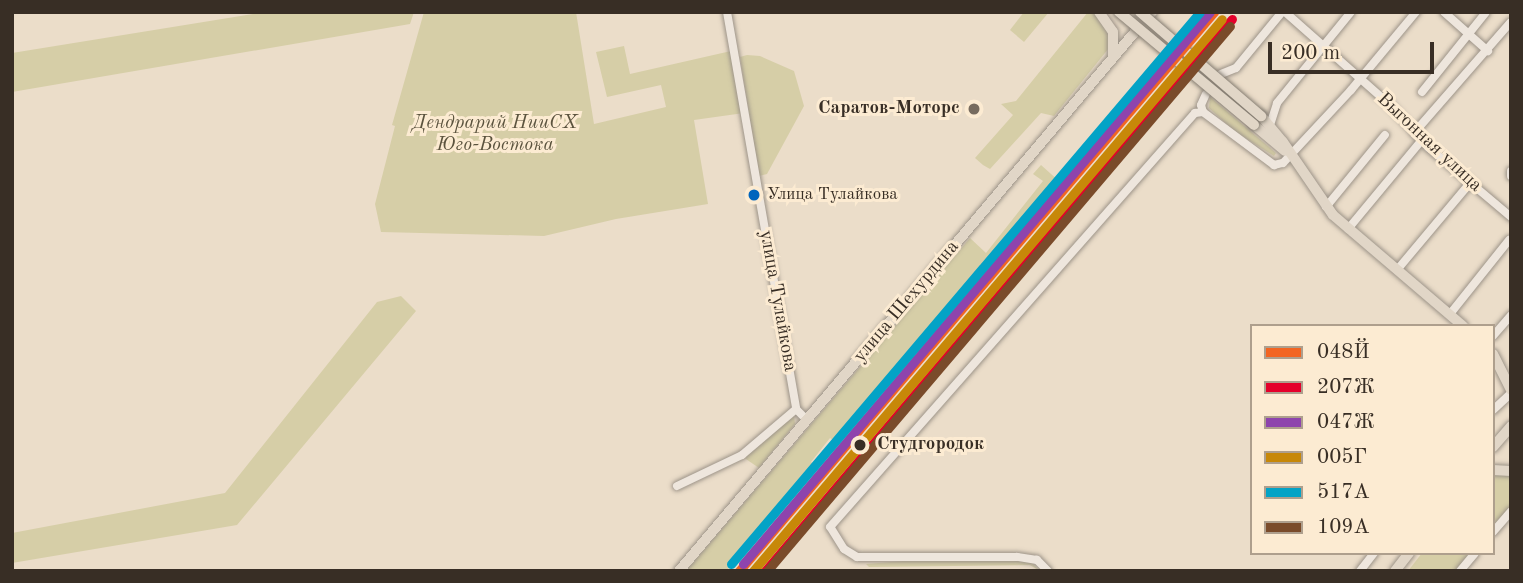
<!DOCTYPE html>
<html>
<head>
<meta charset="utf-8">
<style>
	body { margin:0 }
	#map { position:relative; width:1523px; height:583px; overflow:hidden; background:#ebddc9; font-family:"Old Standard TT",serif }
	div>[style] { position:absolute }
	.green>* { inset:0; background:#d6cea7 }
	.roads { filter:drop-shadow(0 0 2px #9d9489) drop-shadow(0 0 2px #9d9489) }
	.minor>* { height:8px; margin:-4px; padding:0 4px; transform-origin:4px; border-radius:4px; background:#eee6dd }
	.major>* { height:10px; margin:-5px; padding:0 5px; transform-origin:5px; border-radius:5px; background:#e1d6c7 }
	.bridges { filter:drop-shadow(0 0 2px #857d72) drop-shadow(0 0 2px #857d72) }
	.major-bridge>* { height:10px; margin:-5px; padding:0 5px; transform-origin:5px; border-radius:5px; background:#e1d6c7 }
	.rail-1>* { height:9px; margin:-4.5px; padding:0 4.5px; transform-origin:4.5px; border-radius:4.5px; background:#f26522 }
	.rail-2>* { height:9px; margin:-4.5px; padding:0 4.5px; transform-origin:4.5px; border-radius:4.5px; background:#e4002b }
	.rail-3>* { height:9px; margin:-4.5px; padding:0 4.5px; transform-origin:4.5px; border-radius:4.5px; background:#8e44ad }
	.rail-4>* { height:9px; margin:-4.5px; padding:0 4.5px; transform-origin:4.5px; border-radius:4.5px; background:#c78809 }
	.rail-5>* { height:9px; margin:-4.5px; padding:0 4.5px; transform-origin:4.5px; border-radius:4.5px; background:#03a3c6 }
	.rail-6>* { height:9px; margin:-4.5px; padding:0 4.5px; transform-origin:4.5px; border-radius:4.5px; background:#7a4b2a }
	.dots>* { width:19px; height:19px; translate:-50% -50%; box-sizing:border-box; border:4px solid #fcebd2; border-radius:50% }
	span { translate:-50% -50%; white-space:nowrap; text-align:center; line-height:1.15; -webkit-text-stroke:6px #fcebd2; paint-order:stroke }
	.bus-label { font-size:17px; color:#382e25 }
	.left { translate:0 -50%; text-align:left }
	.poi-label { font-size:19px; color:#382e25; font-weight:700 }
	.right { translate:-100% -50%; text-align:right }
	.park-label { font-size:19px; color:#5b533e; font-style:italic }
	.street-label { font-size:19px; color:#382e25 }
	.stop-label { font-size:19px; color:#382e25; font-weight:700 }
	.frame { position:absolute; inset:0; border:14px solid #382e25; pointer-events:none }
	.legend { position:absolute; left:1250px; top:324px; width:245px; height:231px; box-sizing:border-box; background:#fcebd2; border:2px solid #ae9f8d; margin:0; padding:9px 12px; list-style:none; font-size:21px; color:#382e25 }
	.legend li { display:flex; align-items:center; gap:14px; height:35px }
	.legend b { width:35px; border:2px solid #ae9f8d }
	.scale { position:absolute; left:1268px; top:42px; width:166px; height:32px; box-sizing:border-box; border:4px solid #382e25; border-top:0; padding-left:9px; font-size:21px; line-height:24px; white-space:nowrap; color:#382e25; -webkit-text-stroke:5px #fcebd2; paint-order:stroke }
</style>
</head>
<body>
<div id="map">
	<div class="green">
		<i style="clip-path:polygon(265px 12px,414px 12px,410px 24px,12px 92px,12px 53px)"></i>
		<i style="clip-path:polygon(424px 12px,576px 12px,594px 124px,666px 107px,661px 85px,607px 97px,596px 52px,624px 46px,630px 74px,731px 51px,744px 113px,694px 120px,708px 204px,616px 219px,544px 236px,381px 232px,375px 204px,395px 126px,392px 125px)"></i>
		<i style="clip-path:polygon(1024px 12px,1049px 12px,1024px 42px,1010px 30px)"></i>
		<i style="clip-path:polygon(1088px 12px,1094px 12px,1107px 25px,1109px 48px,1054px 116px,1041px 113px,990px 169px,983px 165px,975px 158px,1013px 115px,1001px 104px,1016px 101px)"></i>
		<i style="clip-path:polygon(747px 55px,760px 56px,794px 71px,804px 106px,767px 174px,759px 176px,740px 57px)"></i>
		<i style="clip-path:polygon(1210px 97px,1276px 153px,1274px 156px,1233px 130px,1209px 108px)"></i>
		<i style="clip-path:polygon(1041px 165px,1060px 182px,836px 442px,830px 438px,811px 462px,817px 467px,793px 496px,726px 571px,686px 571px,970px 238px,986px 253px,1043px 181px,1033px 174px)"></i>
		<i style="clip-path:polygon(401px 296px,416px 311px,237px 525px,12px 563px,12px 533px,225px 493px,377px 302px)"></i>
		<i style="clip-path:polygon(794px 416px,795px 424px,759px 468px,743px 457px)"></i>
		<i style="clip-path:polygon(1493px 472px,1511px 474px,1511px 505px,1493px 526px)"></i>
		<i style="clip-path:polygon(1422px 553px,1470px 553px,1455px 571px,1408px 571px)"></i>
		<i style="clip-path:polygon(928px 559px,1017px 560px,1032px 563px,1040px 571px,1030px 565px,869px 567px,866px 564px)"></i>
	</div>
	<div class="roads">
		<div class="minor">
			<i style="left:727px;top:12px;width:403px;rotate:80.1deg"></i>
			<i style="left:796px;top:409px;width:16px;rotate:45deg"></i>
			<i style="left:1285px;top:12px;width:140px;rotate:41.5deg"></i>
			<i style="left:1390px;top:105px;width:57px;rotate:47.9deg"></i>
			<i style="left:1428px;top:147px;width:109px;rotate:40.1deg"></i>
			<i style="left:1444px;top:12px;width:59px;rotate:41.6deg"></i>
			<i style="left:1221px;top:74px;width:16px;rotate:-22deg"></i>
			<i style="left:1236px;top:68px;width:72px;rotate:-50.6deg"></i>
			<i style="left:1422px;top:92px;width:102px;rotate:-51.3deg"></i>
			<i style="left:1203px;top:112px;width:7px;rotate:-106deg"></i>
			<i style="left:1201px;top:105px;width:12px;rotate:-66deg"></i>
			<i style="left:1270px;top:125px;width:23px;rotate:-72deg"></i>
			<i style="left:1277px;top:103px;width:117px;rotate:-50.9deg"></i>
			<i style="left:1414px;top:133px;width:147px;rotate:-48.9deg"></i>
			<i style="left:1511px;top:171px;width:5px;rotate:90deg"></i>
			<i style="left:1326px;top:207px;width:93px;rotate:-50.7deg"></i>
			<i style="left:1348px;top:229px;width:114px;rotate:-50.3deg"></i>
			<i style="left:1397px;top:270px;width:114px;rotate:-50deg"></i>
			<i style="left:1450px;top:314px;width:95px;rotate:-51.4deg"></i>
			<i style="left:1493px;top:336px;width:28px;rotate:-49deg"></i>
			<i style="left:1493px;top:410px;width:25px;rotate:-43deg"></i>
			<i style="left:677px;top:486px;width:72px;rotate:-25.5deg"></i>
			<i style="left:742px;top:455px;width:71px;rotate:-40.4deg"></i>
			<i style="left:1493px;top:532px;width:28px;rotate:-49deg"></i>
			<i style="left:1048px;top:571px;width:16px;rotate:-135deg"></i>
			<i style="left:1037px;top:560px;width:20px;rotate:-171deg"></i>
			<i style="left:1017px;top:557px;width:160px;rotate:180deg"></i>
			<i style="left:857px;top:557px;width:15px;rotate:-148deg"></i>
			<i style="left:844px;top:549px;width:26px;rotate:-122deg"></i>
			<i style="left:830px;top:527px;width:552px;rotate:-48.6deg"></i>
			<i style="left:1195px;top:113px;width:8px;rotate:-7deg"></i>
			<i style="left:1203px;top:112px;width:89px;rotate:36.7deg"></i>
			<i style="left:1274px;top:165px;width:9px;rotate:-13deg"></i>
			<i style="left:1283px;top:163px;width:100px;rotate:-47deg"></i>
			<i style="left:1351px;top:90px;width:102px;rotate:-50.2deg"></i>
			<i style="left:1360px;top:571px;width:23px;rotate:-52deg"></i>
			<i style="left:1460px;top:571px;width:23px;rotate:-50deg"></i>
		</div>
		<div class="major">
			<i style="left:1099px;top:12px;width:24px;rotate:55deg"></i>
			<i style="left:1113px;top:32px;width:25px;rotate:90deg"></i>
			<i style="left:1150px;top:14px;width:3px;rotate:-45deg"></i>
			<i style="left:1261px;top:116px;width:34px;rotate:50deg"></i>
			<i style="left:1283px;top:142px;width:88px;rotate:55.6deg"></i>
			<i style="left:1333px;top:215px;width:171px;rotate:40.5deg"></i>
			<i style="left:1254px;top:125px;width:40px;rotate:40deg"></i>
			<i style="left:1493px;top:354px;width:40px;rotate:63.4deg"></i>
			<i style="left:1493px;top:447px;width:28px;rotate:-49deg"></i>
			<i style="left:1493px;top:470px;width:18px;rotate:3deg"></i>
			<i style="left:679px;top:571px;width:705px;rotate:-49.78deg"></i>
			<i style="left:1395px;top:571px;width:23px;rotate:-52deg"></i>
		</div>
	</div>
	<div class="bridges">
		<div class="major-bridge">
			<i style="left:1119px;top:12px;width:176px;rotate:39.9deg"></i>
			<i style="left:1140px;top:12px;width:160px;rotate:40.7deg"></i>
		</div>
	</div>
	<div class="rail-1">
		<i style="left:739px;top:571px;width:734px;rotate:-49.64deg"></i>
	</div>
	<div class="rail-2">
		<i style="left:765px;top:571px;width:723px;rotate:-49.77deg"></i>
	</div>
	<div class="rail-3">
		<i style="left:743px;top:564px;width:723px;rotate:-49.77deg"></i>
	</div>
	<div class="rail-4">
		<i style="left:753px;top:571px;width:724px;rotate:-49.65deg"></i>
	</div>
	<div class="rail-5">
		<i style="left:731px;top:564px;width:724px;rotate:-49.65deg"></i>
	</div>
	<div class="rail-6">
		<i style="left:767px;top:571px;width:715px;rotate:-49.65deg"></i>
	</div>
	<div class="dots">
		<i style="left:974px;top:109px;background:#776b5e"></i>
		<i style="left:754px;top:195px;background:#0065bd"></i>
		<i style="left:860px;top:445px;background:#382e25"></i>
	</div>
	<div class="bus-label">
		<span class="left" style="left:767px;top:195px">Улица Тулайкова</span>
	</div>
	<div class="poi-label">
		<span class="right" style="left:960px;top:109px">Саратов-Моторс</span>
	</div>
	<div class="park-label">
		<span style="left:495px;top:135px">Дендрарий НииСХ<br>Юго-Востока</span>
	</div>
	<div class="street-label">
		<span style="left:1429px;top:143px;rotate:43deg">Выгонная улица</span>
		<span style="left:777px;top:301px;rotate:80deg">улица Тулайкова</span>
		<span style="left:907px;top:302px;rotate:-50deg">улица Шехурдина</span>
	</div>
	<div class="stop-label">
		<span class="left" style="left:877px;top:445px">Студгородок</span>
	</div>
	<div class="frame"></div>
	<ul class="legend">
	<li><b style="height:9px;background:#f26522"></b>048Й</li>
	<li><b style="height:9px;background:#e4002b"></b>207Ж</li>
	<li><b style="height:9px;background:#8e44ad"></b>047Ж</li>
	<li><b style="height:9px;background:#c78809"></b>005Г</li>
	<li><b style="height:9px;background:#03a3c6"></b>517А</li>
	<li><b style="height:9px;background:#7a4b2a"></b>109А</li>
	</ul>
	<div class="scale">200 m</div>
</div>
</body>
</html>
